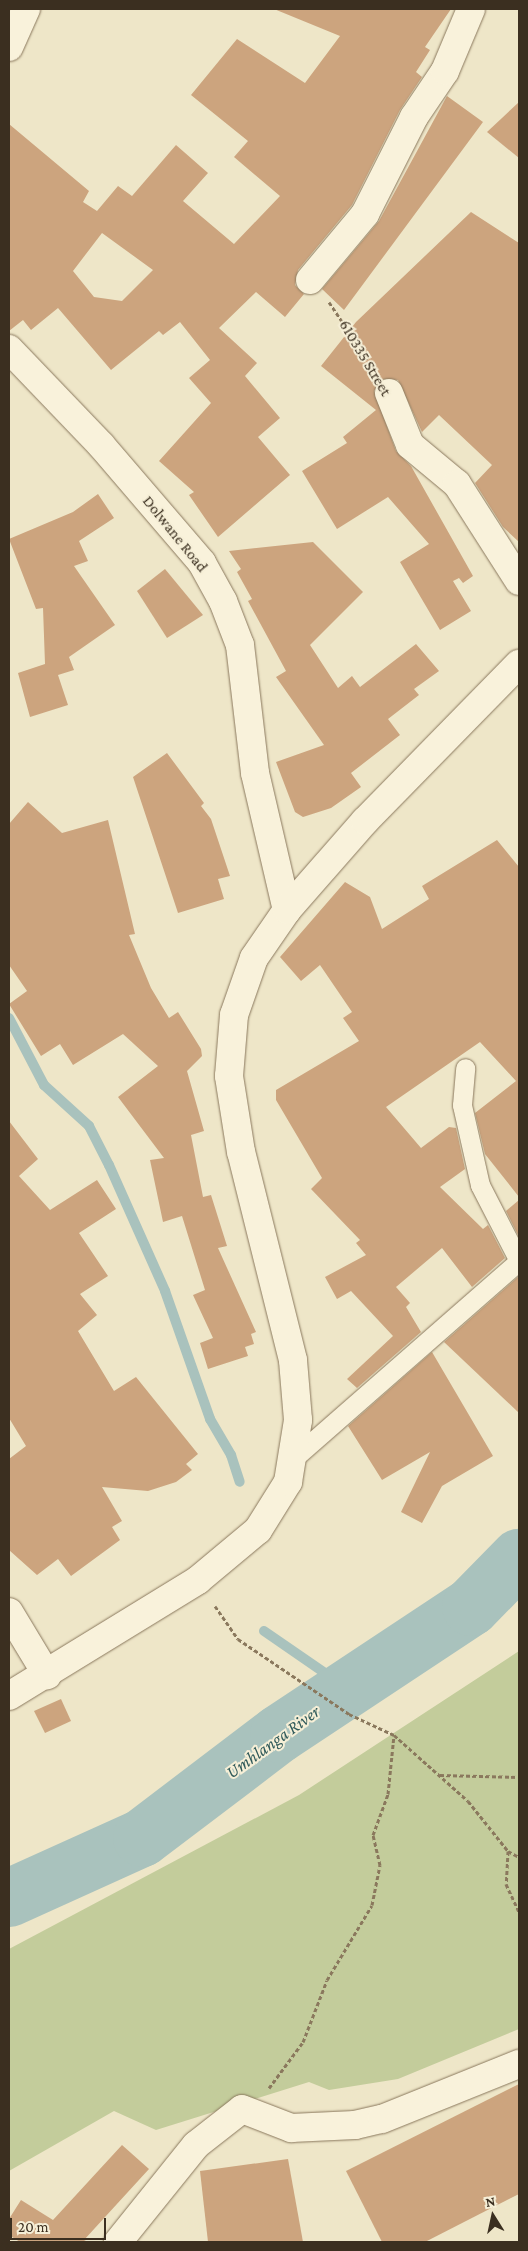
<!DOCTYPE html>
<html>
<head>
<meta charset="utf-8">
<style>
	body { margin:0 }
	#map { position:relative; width:528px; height:2251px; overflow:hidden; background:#eee6c8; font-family:"Crimson Pro",serif }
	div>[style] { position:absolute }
	.green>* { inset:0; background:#c3cc9b }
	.stream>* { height:10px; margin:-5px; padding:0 5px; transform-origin:5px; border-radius:5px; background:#a9c2bd }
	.river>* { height:58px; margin:-29px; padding:0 29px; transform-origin:29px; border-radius:29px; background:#a9c2bd }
	.building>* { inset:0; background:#cca47e }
	.path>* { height:3px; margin-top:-1.5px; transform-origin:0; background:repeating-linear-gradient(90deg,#8a785d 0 4px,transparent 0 6.5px) }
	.roads { filter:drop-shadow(0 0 1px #8a785d) drop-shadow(0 0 1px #8a785d) }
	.lane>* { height:19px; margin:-9.5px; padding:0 9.5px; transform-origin:9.5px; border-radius:9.5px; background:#f9f2db }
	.street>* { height:28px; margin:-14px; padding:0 14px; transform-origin:14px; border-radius:14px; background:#f9f2db }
	.secondary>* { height:28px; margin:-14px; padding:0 14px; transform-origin:14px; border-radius:14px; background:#f9f2db }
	span { translate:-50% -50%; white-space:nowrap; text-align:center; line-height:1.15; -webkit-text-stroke:4px #f6efd7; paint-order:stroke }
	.street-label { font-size:16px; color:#3b2f20 }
	.water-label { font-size:18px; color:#305a5a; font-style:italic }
	.frame { position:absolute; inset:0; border:10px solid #3b2f20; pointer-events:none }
	.north { position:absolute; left:468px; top:2191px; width:50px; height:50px; -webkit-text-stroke:4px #f6efd7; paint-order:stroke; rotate:350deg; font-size:14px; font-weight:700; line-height:20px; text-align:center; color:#3b2f20 }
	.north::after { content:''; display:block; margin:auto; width:18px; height:22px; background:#3b2f20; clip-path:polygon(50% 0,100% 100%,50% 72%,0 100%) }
	.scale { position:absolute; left:10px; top:2218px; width:96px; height:22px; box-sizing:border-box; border:2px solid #3b2f20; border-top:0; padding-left:6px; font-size:15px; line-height:18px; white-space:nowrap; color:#3b2f20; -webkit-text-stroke:4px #f6efd7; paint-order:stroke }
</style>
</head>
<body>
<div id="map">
	<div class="green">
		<i style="clip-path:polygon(519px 1651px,519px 2029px,398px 2079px,329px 2090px,309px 2082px,156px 2130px,114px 2111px,9px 2171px,9px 1949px,299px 1795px)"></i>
	</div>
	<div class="stream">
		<i style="left:9px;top:1018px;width:76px;rotate:62.4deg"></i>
		<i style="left:44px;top:1085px;width:61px;rotate:42.3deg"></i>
		<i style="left:89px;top:1126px;width:44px;rotate:62.9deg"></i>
		<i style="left:109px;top:1165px;width:138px;rotate:66deg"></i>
		<i style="left:165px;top:1291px;width:136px;rotate:70.6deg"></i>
		<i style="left:210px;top:1419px;width:42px;rotate:59.7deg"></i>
		<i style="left:231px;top:1455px;width:28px;rotate:72deg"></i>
		<i style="left:264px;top:1631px;width:102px;rotate:34.6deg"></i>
	</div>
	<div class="river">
		<i style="left:9px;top:1898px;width:146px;rotate:-24.3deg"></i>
		<i style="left:142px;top:1838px;width:172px;rotate:-37.2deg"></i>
		<i style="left:279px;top:1734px;width:230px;rotate:-33.5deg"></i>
		<i style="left:471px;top:1607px;width:69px;rotate:-45.6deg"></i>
	</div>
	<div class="building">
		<i style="clip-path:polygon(evenodd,274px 9px,451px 9px,425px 47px,430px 50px,416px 72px,422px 77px,400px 110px,352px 205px,298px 270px,295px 285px,304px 294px,285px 317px,256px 292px,219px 328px,257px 363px,245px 376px,280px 418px,258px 437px,290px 475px,218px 537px,189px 495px,194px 492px,159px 461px,211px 403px,189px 378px,210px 360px,180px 322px,163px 335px,159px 331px,111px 370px,58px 308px,31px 330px,23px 320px,9px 331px,9px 124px,89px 191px,83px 202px,97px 211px,118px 186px,132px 196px,176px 145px,208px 173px,183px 201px,234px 244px,280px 196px,234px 157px,248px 141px,191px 95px,237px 39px,305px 83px,340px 36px,274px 9px,102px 233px,153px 270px,122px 301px,94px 297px,73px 271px,102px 233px)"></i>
		<i style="clip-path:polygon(447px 96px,483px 122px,344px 310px,322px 289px,379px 221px)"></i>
		<i style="clip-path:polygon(519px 102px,519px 158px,487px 132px)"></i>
		<i style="clip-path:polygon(471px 212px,519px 243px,519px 542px,503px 527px,475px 483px,492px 465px,439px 415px,422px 432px,398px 380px,383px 379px,374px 391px,396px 451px,411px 466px,473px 576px,463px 583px,459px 578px,453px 581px,471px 611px,440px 630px,400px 562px,429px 544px,388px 497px,337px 529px,302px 471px,347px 443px,343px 437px,376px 410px,321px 366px,356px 322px)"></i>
		<i style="clip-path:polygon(98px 494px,114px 518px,79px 541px,88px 561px,74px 566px,115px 625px,69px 657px,74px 670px,58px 675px,68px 705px,30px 717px,18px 673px,45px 664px,43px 608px,36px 609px,9px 539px,73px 512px)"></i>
		<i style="clip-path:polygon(313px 542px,363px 592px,310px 645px,338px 688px,352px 676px,360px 687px,416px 644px,439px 671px,414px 689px,419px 695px,388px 719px,400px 735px,351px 773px,361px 787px,331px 808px,303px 817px,295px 812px,276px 762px,324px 745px,276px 677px,286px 671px,248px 601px,252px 599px,237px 572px,241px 569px,229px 551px)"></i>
		<i style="clip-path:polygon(165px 569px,203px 615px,167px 638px,137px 591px)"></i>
		<i style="clip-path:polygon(167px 753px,204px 803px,201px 806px,211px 819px,230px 876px,218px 879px,224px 899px,178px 913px,133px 777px)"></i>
		<i style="clip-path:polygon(28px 802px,62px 833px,108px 820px,135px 934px,129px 935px,151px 988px,169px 1018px,178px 1012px,201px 1049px,202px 1056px,187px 1071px,204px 1131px,191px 1135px,203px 1197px,211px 1195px,227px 1246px,218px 1248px,256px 1332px,251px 1334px,254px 1344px,245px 1347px,248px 1356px,208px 1369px,200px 1343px,213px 1338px,193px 1295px,205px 1290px,182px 1216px,163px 1222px,150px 1160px,164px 1158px,118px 1097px,158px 1066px,123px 1034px,73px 1065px,60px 1044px,41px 1056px,9px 1004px,27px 991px,9px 965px,9px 824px)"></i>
		<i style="clip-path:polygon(497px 840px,519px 867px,519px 1197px,485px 1154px,475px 1113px,516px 1081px,480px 1042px,386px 1107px,421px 1148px,449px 1127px,456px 1128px,465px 1169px,440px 1187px,483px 1229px,488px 1225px,505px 1258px,472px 1287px,442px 1248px,396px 1287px,410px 1303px,406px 1307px,421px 1332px,357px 1388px,347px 1379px,393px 1336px,351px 1291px,337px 1299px,325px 1277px,366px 1255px,356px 1243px,360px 1240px,311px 1189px,322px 1178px,276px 1100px,276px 1090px,359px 1041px,343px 1018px,352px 1012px,320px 965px,301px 981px,280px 957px,345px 882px,370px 897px,382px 929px,429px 899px,422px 886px)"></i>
		<i style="clip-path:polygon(9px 1121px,38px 1159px,19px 1176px,50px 1210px,97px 1180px,116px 1209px,79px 1233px,108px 1276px,80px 1294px,97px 1315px,78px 1331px,114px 1391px,136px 1377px,198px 1454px,186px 1464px,192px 1470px,176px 1482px,148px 1491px,102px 1487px,122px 1521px,112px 1527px,120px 1540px,71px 1576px,58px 1559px,37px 1575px,9px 1550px,9px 1459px,26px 1446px,9px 1418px)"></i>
		<i style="clip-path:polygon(519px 1200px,519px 1237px,506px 1211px)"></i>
		<i style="clip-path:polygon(519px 1276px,519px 1413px,444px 1342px)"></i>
		<i style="clip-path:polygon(432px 1352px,493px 1456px,442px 1486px,422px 1523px,401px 1512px,430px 1452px,382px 1480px,348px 1426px)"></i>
		<i style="clip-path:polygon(61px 1699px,71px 1721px,45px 1733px,34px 1711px)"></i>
		<i style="clip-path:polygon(519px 2084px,519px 2194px,425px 2242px,382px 2242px,346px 2171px)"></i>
		<i style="clip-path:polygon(122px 2145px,149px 2169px,84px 2240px,88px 2242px,20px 2242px,9px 2235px,9px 2219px,21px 2200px,53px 2220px)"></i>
		<i style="clip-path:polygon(288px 2159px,303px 2242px,208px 2242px,200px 2171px)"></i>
	</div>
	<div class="path">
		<i style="left:329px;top:302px;width:81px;rotate:56.1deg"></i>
		<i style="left:215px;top:1606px;width:40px;rotate:55.1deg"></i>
		<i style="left:238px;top:1639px;width:134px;rotate:34deg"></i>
		<i style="left:349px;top:1714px;width:50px;rotate:25deg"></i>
		<i style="left:394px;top:1735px;width:99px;rotate:41.7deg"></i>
		<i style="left:468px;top:1801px;width:64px;rotate:51.3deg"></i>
		<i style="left:508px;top:1851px;width:13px;rotate:29deg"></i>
		<i style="left:440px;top:1775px;width:79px;rotate:1.5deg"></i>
		<i style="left:508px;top:1851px;width:33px;rotate:93deg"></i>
		<i style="left:506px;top:1884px;width:31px;rotate:65deg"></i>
		<i style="left:269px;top:2088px;width:57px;rotate:-53.5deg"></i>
		<i style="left:303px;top:2042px;width:66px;rotate:-68.8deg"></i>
		<i style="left:327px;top:1980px;width:87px;rotate:-59deg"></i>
		<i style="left:372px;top:1905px;width:41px;rotate:-78.7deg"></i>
		<i style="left:380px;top:1865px;width:31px;rotate:-103deg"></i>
		<i style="left:373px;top:1835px;width:44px;rotate:-69.9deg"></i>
		<i style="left:388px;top:1794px;width:59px;rotate:-84.2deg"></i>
	</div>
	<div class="roads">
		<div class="lane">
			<i style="left:295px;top:1457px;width:298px;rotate:-41.2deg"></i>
			<i style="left:519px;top:1261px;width:85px;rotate:-117.2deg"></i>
			<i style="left:480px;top:1185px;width:82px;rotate:-102.7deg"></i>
			<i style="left:462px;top:1105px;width:37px;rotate:-85deg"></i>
		</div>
		<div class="street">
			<i style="left:9px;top:47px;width:42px;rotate:-65.9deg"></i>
			<i style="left:310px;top:280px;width:86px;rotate:-50.2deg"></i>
			<i style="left:365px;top:214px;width:109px;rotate:-63.2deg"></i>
			<i style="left:414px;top:117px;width:55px;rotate:-56deg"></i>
			<i style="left:445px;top:71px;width:67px;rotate:-67.2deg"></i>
			<i style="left:9px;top:349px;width:133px;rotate:46.2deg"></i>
			<i style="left:101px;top:445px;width:155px;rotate:49.4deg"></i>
			<i style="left:202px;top:563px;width:43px;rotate:61.1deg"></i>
			<i style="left:223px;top:601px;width:47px;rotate:68.9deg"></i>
			<i style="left:240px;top:645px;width:129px;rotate:83.3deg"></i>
			<i style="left:255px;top:773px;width:141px;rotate:76.9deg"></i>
			<i style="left:389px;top:393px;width:56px;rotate:68deg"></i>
			<i style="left:410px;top:445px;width:61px;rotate:39.7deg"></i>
			<i style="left:457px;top:484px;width:115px;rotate:57.4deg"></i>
			<i style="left:9px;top:1612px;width:74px;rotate:58.9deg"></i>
			<i style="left:118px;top:2242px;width:124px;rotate:-51.2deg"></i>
			<i style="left:196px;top:2145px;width:58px;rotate:-38deg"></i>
			<i style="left:242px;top:2109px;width:53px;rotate:21.2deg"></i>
			<i style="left:291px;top:2128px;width:64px;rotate:-2.7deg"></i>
			<i style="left:355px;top:2125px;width:28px;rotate:-13deg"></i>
			<i style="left:382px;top:2119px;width:148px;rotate:-21.9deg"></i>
		</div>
		<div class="secondary">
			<i style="left:9px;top:1696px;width:222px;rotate:-31.5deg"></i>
			<i style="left:198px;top:1580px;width:78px;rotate:-39.8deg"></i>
			<i style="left:258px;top:1530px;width:57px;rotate:-58deg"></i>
			<i style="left:288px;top:1482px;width:63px;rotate:-80.8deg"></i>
			<i style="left:298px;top:1420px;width:60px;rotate:-94.8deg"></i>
			<i style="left:293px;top:1360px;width:214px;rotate:-104deg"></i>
			<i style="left:241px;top:1152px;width:77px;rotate:-99deg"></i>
			<i style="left:229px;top:1076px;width:61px;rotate:-85.3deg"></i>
			<i style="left:234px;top:1015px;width:60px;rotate:-70.7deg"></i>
			<i style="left:254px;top:958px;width:58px;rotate:-55.5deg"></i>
			<i style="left:287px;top:910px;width:118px;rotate:-48.8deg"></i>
			<i style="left:365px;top:821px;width:220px;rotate:-45.6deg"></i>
		</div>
	</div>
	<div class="street-label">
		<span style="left:365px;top:358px;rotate:59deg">610335 Street</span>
		<span style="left:175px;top:534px;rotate:51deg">Dolwane Road</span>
	</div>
	<div class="water-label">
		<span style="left:273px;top:1742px;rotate:-36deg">Umhlanga River</span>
	</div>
	<div class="frame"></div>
	<div class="north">N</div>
	<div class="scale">20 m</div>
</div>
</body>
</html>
